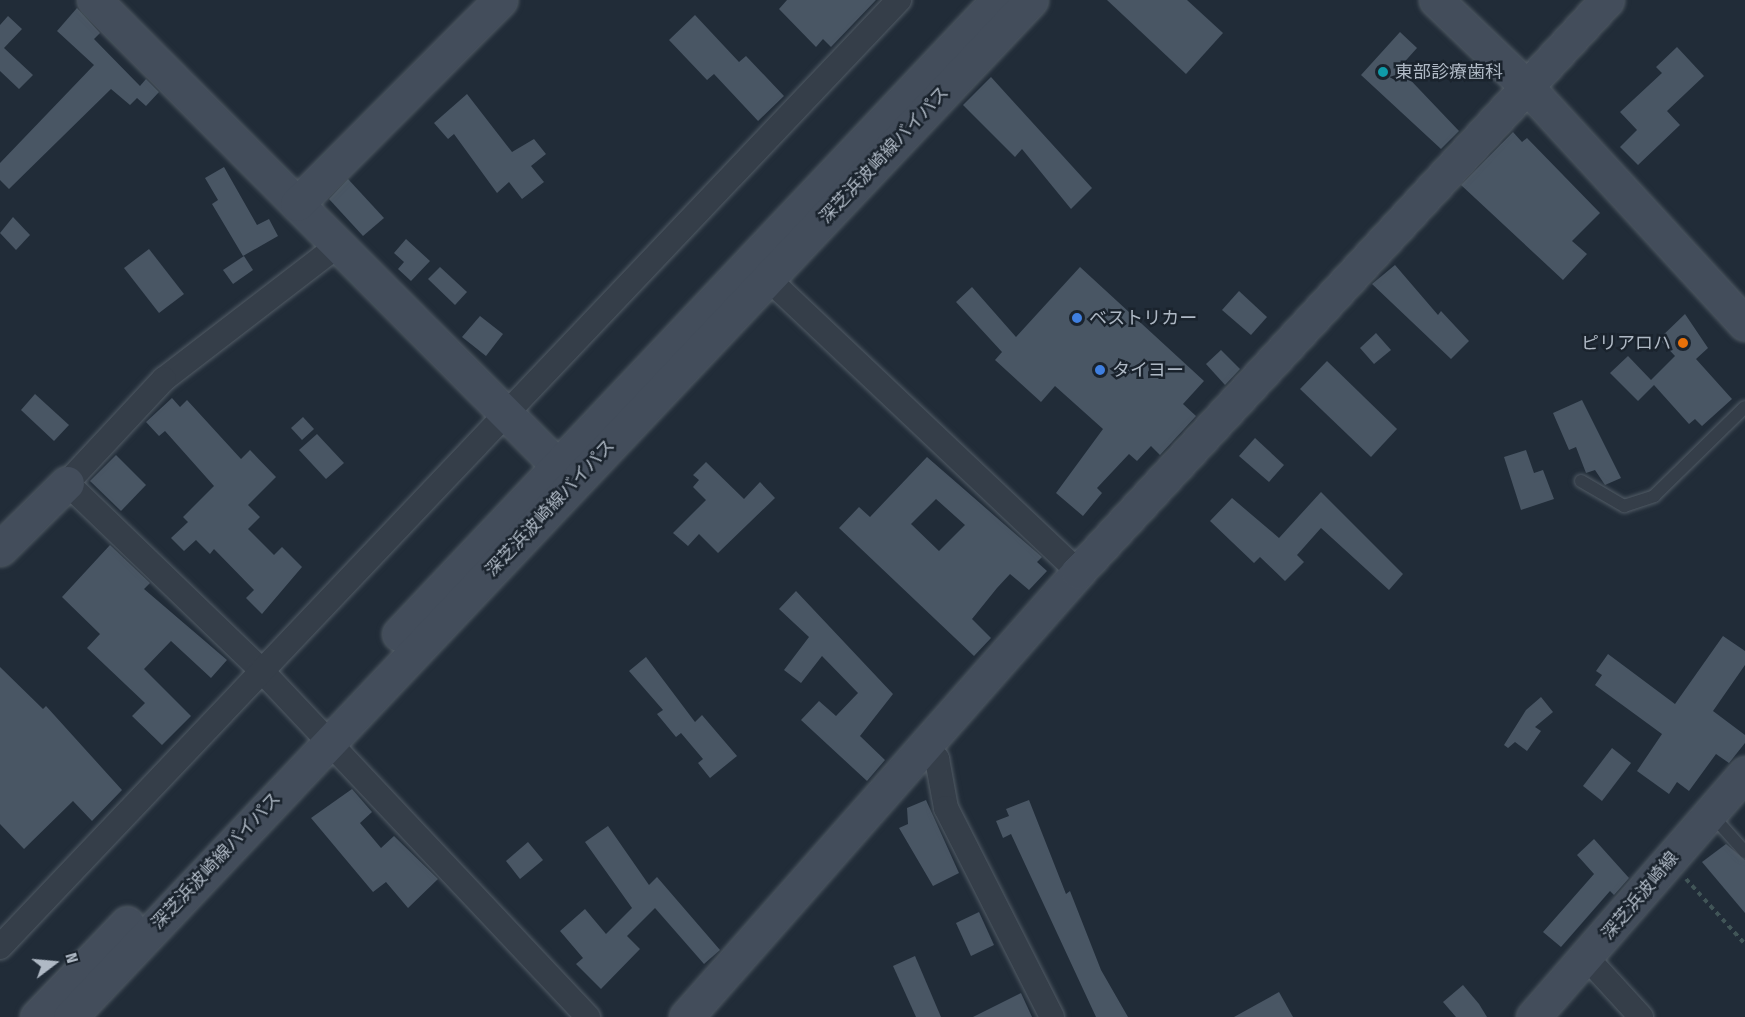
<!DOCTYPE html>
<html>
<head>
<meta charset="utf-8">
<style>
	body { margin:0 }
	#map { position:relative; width:1745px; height:1017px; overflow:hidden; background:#212c38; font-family:"Fira Sans Condensed","Noto Sans JP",sans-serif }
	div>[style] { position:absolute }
	.building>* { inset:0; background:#495664 }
	.path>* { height:4px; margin-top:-2px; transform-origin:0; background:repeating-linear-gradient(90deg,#415557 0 4.5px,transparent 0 9px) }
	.roads { filter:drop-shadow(0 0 2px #525c66) drop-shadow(0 0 2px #525c66) }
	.lane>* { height:12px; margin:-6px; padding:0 6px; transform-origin:6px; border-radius:6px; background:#353e49 }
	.street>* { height:24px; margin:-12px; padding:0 12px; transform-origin:12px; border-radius:12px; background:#353e49 }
	.secondary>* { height:33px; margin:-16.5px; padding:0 16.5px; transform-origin:16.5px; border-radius:16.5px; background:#434d5b }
	.dots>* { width:16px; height:16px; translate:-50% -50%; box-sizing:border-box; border:3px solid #1a232d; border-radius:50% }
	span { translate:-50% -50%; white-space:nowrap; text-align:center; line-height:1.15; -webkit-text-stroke:5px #1a232d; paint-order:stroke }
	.poi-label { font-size:18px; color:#afb9c5 }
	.left { translate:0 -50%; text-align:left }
	.right { translate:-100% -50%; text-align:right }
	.street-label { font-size:18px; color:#afb9c5 }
	.north { position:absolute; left:24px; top:933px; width:60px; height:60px; -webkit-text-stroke:4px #1a232d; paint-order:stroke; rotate:74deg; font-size:16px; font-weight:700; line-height:24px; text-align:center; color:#afb9c5 }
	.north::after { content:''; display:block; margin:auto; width:21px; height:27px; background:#afb9c5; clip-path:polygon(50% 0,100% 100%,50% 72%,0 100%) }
</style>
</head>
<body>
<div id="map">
	<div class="building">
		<i style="clip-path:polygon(787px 0,876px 0,831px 47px,823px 39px,816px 47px,779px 9px)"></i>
		<i style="clip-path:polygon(1107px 0,1187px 0,1223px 33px,1186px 74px)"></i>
		<i style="clip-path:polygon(77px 8px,100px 33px,94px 39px,140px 86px,146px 79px,159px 92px,146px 106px,137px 98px,130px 105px,111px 89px,9px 189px,0 180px,0 163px,94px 65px,57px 31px)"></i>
		<i style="clip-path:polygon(695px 15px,739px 62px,746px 56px,784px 96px,758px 121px,714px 74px,707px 80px,669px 40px)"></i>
		<i style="clip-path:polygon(8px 16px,22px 29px,4px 48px,33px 75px,19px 89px,0 71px,0 25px)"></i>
		<i style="clip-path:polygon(1400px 32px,1417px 48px,1399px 68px,1459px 131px,1441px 149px,1361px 75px)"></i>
		<i style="clip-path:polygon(1677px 47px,1704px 76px,1667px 111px,1680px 125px,1638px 165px,1620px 147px,1637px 130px,1620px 112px,1662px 73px,1656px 67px)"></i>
		<i style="clip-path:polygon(991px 77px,1092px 188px,1071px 209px,1022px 149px,1015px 157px,963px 105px)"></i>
		<i style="clip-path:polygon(467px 94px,512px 152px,534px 139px,546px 154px,531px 166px,544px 182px,522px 199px,509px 182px,497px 193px,454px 134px,448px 139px,434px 123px)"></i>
		<i style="clip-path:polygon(1513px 132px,1522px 142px,1527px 138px,1600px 213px,1572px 241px,1587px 254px,1563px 280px,1461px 185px)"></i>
		<i style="clip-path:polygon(224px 167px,257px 225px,269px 219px,278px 236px,243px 256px,212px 204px,218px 200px,205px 178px)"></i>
		<i style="clip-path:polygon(348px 179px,384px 218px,363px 236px,329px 199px)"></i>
		<i style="clip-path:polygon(13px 217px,30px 235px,16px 250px,0 233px)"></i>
		<i style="clip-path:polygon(406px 239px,430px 261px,411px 281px,398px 269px,404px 262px,394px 253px)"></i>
		<i style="clip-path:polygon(149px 249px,184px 294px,159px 313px,124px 268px)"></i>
		<i style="clip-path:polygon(244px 256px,253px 270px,233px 284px,223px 270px)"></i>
		<i style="clip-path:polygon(1395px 265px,1438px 315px,1441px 311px,1469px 341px,1451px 359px,1372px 284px)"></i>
		<i style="clip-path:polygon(440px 267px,467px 292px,455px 305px,428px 279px)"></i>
		<i style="clip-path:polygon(1080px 267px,1204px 381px,1183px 404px,1196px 416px,1160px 455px,1151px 446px,1137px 461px,1129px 454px,1097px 488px,1102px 493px,1083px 516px,1056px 493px,1103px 429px,1055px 386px,1041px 402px,995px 360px,1002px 352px,956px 302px,972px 287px,1016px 337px)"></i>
		<i style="clip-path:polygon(1239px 291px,1267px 317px,1251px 335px,1222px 310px)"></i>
		<i style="clip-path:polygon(1685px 314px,1708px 348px,1696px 359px,1732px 399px,1702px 426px,1695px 419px,1689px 424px,1654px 385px,1638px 401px,1610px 373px,1628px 356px,1651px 380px,1675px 356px,1659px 339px)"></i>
		<i style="clip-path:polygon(480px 316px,503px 334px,486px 356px,462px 337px)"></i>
		<i style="clip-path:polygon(1376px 333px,1391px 350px,1374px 364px,1360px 348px)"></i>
		<i style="clip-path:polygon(1221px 350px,1240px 369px,1225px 385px,1206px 364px)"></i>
		<i style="clip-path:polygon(1327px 361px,1397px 429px,1371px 457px,1300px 389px)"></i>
		<i style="clip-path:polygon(35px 394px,69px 425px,54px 441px,21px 410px)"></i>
		<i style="clip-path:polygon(172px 398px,180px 407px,187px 400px,241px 459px,250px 450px,276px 477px,248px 505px,260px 517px,248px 529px,274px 555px,282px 547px,302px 567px,262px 614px,246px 598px,254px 590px,214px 549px,210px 554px,196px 540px,184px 551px,171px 538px,188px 522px,183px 517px,214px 486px,165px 431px,159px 436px,146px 422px)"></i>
		<i style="clip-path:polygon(1582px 400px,1621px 478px,1605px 485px,1595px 470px,1586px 473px,1576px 447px,1569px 450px,1553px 413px)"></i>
		<i style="clip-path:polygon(303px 417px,314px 429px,302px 440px,291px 428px)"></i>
		<i style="clip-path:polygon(317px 434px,344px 463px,326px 479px,299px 450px)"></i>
		<i style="clip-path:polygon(1255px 438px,1284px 465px,1269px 482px,1239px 456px)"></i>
		<i style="clip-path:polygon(1526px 450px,1534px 473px,1543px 470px,1554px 499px,1521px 510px,1504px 457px)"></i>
		<i style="clip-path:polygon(116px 455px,146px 485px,121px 511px,90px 481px)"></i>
		<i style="clip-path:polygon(evenodd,927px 457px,1042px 557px,1037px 562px,1047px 571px,1029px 590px,1010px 574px,997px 588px,972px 619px,991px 638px,974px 656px,839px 528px,859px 507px,870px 517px,927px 457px,936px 499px,965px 525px,939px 551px,911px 524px,936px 499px)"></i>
		<i style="clip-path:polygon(706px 462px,744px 499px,760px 482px,775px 498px,718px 553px,699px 534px,688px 546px,673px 533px,706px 500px,693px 487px,699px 480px,693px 475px)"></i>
		<i style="clip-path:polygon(1321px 492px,1403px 574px,1389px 590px,1321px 528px,1297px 555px,1304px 562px,1285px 581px,1260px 557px,1254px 563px,1210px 521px,1232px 498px,1279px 538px)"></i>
		<i style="clip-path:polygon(110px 545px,150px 583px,144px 589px,227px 660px,211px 678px,171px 641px,144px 669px,191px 716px,162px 745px,132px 716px,145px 703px,87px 648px,100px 634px,62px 597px)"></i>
		<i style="clip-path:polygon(796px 591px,893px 694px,860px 736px,885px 760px,867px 781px,801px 720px,819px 701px,836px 716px,858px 693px,822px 656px,801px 683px,784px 670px,809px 637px,779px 609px)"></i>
		<i style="clip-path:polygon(1723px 636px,1745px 651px,1745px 665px,1713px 711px,1745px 735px,1745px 743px,1729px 763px,1716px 754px,1689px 791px,1677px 782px,1669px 794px,1637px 771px,1662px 734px,1595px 685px,1602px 675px,1596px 671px,1608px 654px,1675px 704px)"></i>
		<i style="clip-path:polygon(646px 657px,695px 722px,702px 715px,737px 756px,710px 778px,698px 763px,703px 759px,681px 733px,676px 737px,657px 714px,663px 710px,629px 671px)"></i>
		<i style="clip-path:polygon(0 667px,43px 709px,46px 706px,122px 790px,92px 821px,73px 801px,24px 849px,0 824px)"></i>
		<i style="clip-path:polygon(1541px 697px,1553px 712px,1535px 727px,1541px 731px,1527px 751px,1515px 742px,1508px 748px,1504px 745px,1526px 710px)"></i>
		<i style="clip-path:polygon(1612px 748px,1631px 763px,1602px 801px,1583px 786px)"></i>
		<i style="clip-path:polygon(352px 789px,372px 812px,360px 823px,381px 848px,394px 836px,438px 879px,408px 908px,386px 882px,373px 892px,311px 818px)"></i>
		<i style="clip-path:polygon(926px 800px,959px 873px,933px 886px,899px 828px,908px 824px,907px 808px)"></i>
		<i style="clip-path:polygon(1029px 800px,1066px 894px,1070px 891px,1101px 970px,1128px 1017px,1096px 1017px,1011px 834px,1003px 838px,996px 821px,1009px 816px,1006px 809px)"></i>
		<i style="clip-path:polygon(608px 826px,649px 885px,657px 877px,720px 950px,704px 964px,655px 908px,627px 936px,640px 949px,601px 989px,576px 964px,583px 958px,560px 931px,585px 909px,606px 934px,632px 908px,585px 842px)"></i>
		<i style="clip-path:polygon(1594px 839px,1629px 878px,1614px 895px,1610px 891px,1561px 947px,1543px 932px,1594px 874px,1577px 855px)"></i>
		<i style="clip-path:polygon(528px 842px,543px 860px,520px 879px,506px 861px)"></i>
		<i style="clip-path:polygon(1726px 844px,1745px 860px,1745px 913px,1702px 862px)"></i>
		<i style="clip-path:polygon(979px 912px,994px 945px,971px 956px,956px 923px)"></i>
		<i style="clip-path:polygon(915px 956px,941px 1017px,916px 1017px,893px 966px)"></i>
		<i style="clip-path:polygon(1463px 985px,1479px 1004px,1487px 1017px,1456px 1017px,1443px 1002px)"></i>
		<i style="clip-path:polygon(1279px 992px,1293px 1017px,1234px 1017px)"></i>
		<i style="clip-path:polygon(1021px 993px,1032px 1017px,973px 1017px)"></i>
	</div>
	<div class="path">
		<i style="left:1686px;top:879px;width:88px;rotate:47.8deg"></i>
	</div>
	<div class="roads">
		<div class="lane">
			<i style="left:1581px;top:481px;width:50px;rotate:30.2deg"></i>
			<i style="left:1624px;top:506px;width:32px;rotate:-18deg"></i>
			<i style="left:1654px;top:496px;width:127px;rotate:-44.4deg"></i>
			<i style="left:1711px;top:814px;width:51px;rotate:48.2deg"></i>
		</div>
		<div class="street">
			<i style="left:337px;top:246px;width:218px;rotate:142.4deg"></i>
			<i style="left:164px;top:379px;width:142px;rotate:133deg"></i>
			<i style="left:67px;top:483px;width:269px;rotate:43.9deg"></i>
			<i style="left:261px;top:670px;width:477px;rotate:46.7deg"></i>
			<i style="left:757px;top:268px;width:442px;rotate:43.4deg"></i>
			<i style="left:929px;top:748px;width:14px;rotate:54deg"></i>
			<i style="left:937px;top:759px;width:50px;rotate:79.6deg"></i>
			<i style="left:946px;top:808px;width:234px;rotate:63.1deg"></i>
			<i style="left:0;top:947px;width:1306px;rotate:-46.49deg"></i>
			<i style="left:1587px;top:958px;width:80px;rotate:47.5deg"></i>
		</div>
		<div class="secondary">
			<i style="left:94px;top:0;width:656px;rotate:45.12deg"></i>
			<i style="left:1436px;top:0;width:129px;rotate:43.7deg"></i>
			<i style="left:1529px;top:89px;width:319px;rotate:47.4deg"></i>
			<i style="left:297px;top:204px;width:288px;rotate:-45.1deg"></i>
			<i style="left:0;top:549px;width:94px;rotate:-44.6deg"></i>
			<i style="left:399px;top:634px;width:872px;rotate:-46.63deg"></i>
			<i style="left:37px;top:1017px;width:130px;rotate:-46.2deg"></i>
			<i style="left:70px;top:1017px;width:1399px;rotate:-46.62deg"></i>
			<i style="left:686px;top:1017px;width:593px;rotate:-48.62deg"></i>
			<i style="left:1078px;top:572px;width:779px;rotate:-47.24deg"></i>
			<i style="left:1533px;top:1017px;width:323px;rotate:-49deg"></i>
		</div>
	</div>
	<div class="dots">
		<i style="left:1383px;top:72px;background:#0f9aa8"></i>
		<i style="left:1077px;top:318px;background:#3f7fe0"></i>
		<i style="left:1683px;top:343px;background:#e8710a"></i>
		<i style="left:1100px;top:370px;background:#3f7fe0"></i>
	</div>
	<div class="poi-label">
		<span class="left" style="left:1395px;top:72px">東部診療歯科</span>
		<span class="left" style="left:1089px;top:318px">ベストリカー</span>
		<span class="right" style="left:1671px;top:343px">ピリアロハ</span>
		<span class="left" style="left:1112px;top:370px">タイヨー</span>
	</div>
	<div class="street-label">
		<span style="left:884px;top:155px;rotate:-47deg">深芝浜波崎線バイパス</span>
		<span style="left:550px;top:508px;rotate:-47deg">深芝浜波崎線バイパス</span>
		<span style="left:216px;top:861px;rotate:-47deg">深芝浜波崎線バイパス</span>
		<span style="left:1640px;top:896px;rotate:-50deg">深芝浜波崎線</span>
	</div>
	<div class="north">N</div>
</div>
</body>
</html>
